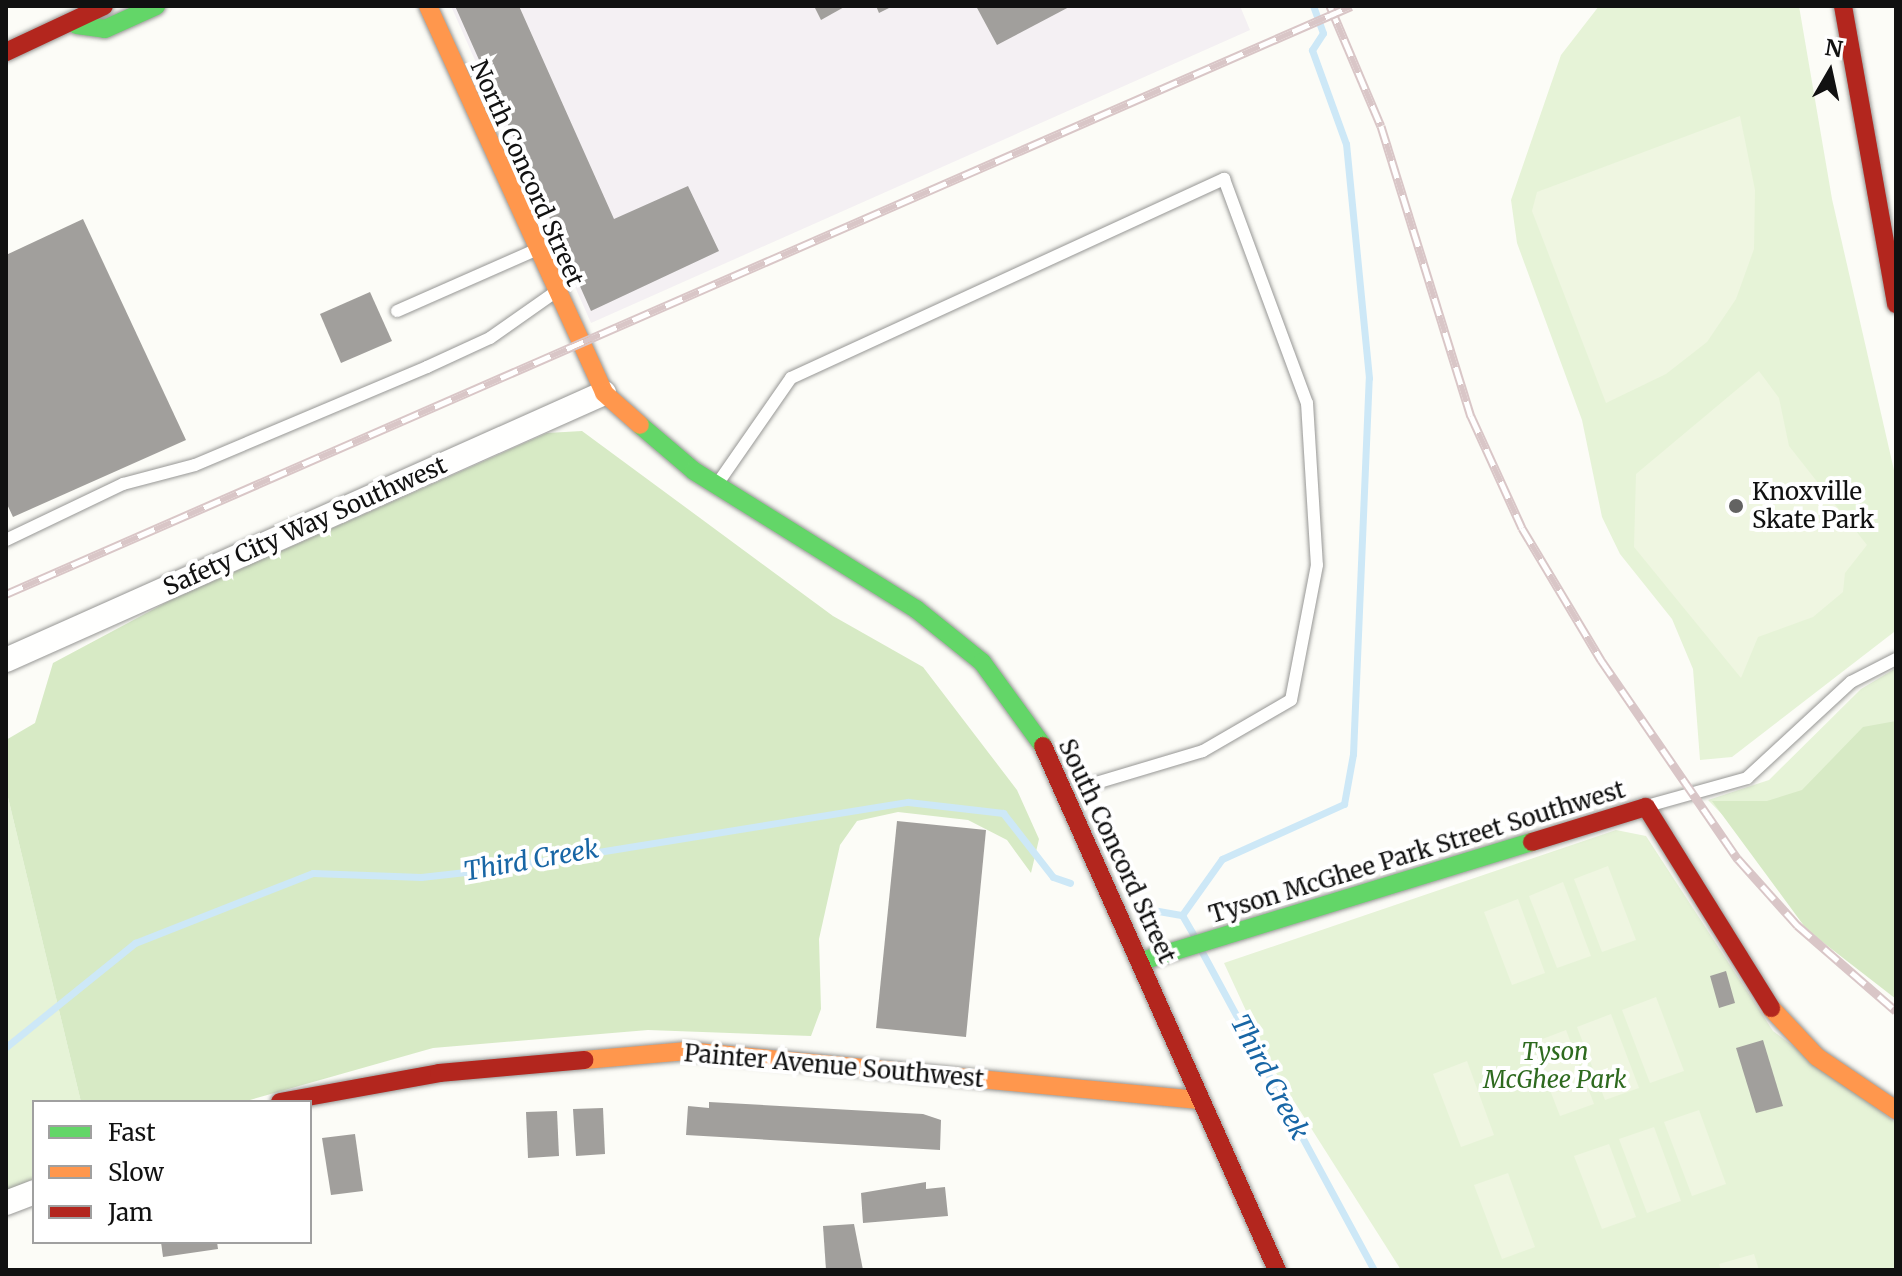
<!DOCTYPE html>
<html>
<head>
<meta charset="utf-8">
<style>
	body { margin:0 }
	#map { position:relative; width:1902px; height:1276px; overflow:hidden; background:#fcfcf7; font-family:Merriweather,serif }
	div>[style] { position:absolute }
	.industrial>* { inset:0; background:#f4f0f3 }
	.green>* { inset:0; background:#e6f3d7 }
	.forest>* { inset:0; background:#d7eac5 }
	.pitch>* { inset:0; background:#eff6e1 }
	.stream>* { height:7px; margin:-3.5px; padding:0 3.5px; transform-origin:3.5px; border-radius:3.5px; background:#cde8f7 }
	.building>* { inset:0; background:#a19f9c }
	.roads { filter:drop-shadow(0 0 2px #979795) drop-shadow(0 0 2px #979795) }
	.lane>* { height:12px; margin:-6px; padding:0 6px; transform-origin:6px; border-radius:6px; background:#fffffe }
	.street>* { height:24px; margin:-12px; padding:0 12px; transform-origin:12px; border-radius:12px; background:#fffffe }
	.fast>* { height:18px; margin:-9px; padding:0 9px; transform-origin:9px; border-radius:9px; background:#63d668 }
	.slow>* { height:18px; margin:-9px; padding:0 9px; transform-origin:9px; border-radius:9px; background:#ff974d }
	.jam>* { height:18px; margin:-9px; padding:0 9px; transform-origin:9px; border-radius:9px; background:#b3261e }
	.rail>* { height:9px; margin-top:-4.5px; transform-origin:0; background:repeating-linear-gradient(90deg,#fff 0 18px,#d9c6c7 0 36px); box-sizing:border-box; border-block:2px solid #d9c6c7 }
	.dots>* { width:22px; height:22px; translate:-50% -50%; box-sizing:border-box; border:4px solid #fff; border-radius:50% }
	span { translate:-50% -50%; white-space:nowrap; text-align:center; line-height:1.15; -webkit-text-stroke:8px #fff; paint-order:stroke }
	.street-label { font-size:24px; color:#111 }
	.poi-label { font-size:24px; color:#111 }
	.left { translate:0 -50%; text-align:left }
	.park-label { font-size:24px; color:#2e6a1f; font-style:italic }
	.water-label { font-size:26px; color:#1866a5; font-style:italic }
	.frame { position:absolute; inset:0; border:8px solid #111; pointer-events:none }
	.legend { position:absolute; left:32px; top:1100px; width:280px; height:144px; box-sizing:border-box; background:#fff; border:2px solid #a0a0a0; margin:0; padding:10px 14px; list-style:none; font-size:24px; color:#111 }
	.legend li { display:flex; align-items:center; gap:16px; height:40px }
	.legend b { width:40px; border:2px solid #a0a0a0 }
	.north { position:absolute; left:1790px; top:32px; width:80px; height:80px; -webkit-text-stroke:6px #fff; paint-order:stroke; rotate:9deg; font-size:22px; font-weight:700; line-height:32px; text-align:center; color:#111 }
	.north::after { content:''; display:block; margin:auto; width:28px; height:36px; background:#111; clip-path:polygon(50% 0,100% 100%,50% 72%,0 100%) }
</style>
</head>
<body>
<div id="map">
	<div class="industrial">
		<i style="clip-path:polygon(451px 6px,1240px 6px,1250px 30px,591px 323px)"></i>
	</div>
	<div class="green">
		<i style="clip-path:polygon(1599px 6px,1799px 6px,1832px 199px,1896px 479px,1894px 632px,1732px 757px,1700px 760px,1693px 669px,1672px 619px,1620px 554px,1602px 517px,1582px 420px,1517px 243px,1511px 200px,1561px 55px)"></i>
		<i style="clip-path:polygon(1896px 668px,1896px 992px,1708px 800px,1769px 780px,1861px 689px)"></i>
		<i style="clip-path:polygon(6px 789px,81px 1102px,34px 1102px,34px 1179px,6px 1191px)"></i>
		<i style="clip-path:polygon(1616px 830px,1646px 836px,1773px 1031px,1896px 1123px,1896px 1270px,1401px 1270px,1271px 1065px,1224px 963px)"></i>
	</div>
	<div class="forest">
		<i style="clip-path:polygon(582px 431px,833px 616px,923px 667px,1017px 790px,1039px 839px,1031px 873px,1007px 840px,968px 820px,898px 812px,857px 821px,840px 845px,819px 939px,821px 1009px,811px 1036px,648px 1030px,433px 1048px,243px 1102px,81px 1102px,6px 789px,6px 740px,35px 723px,53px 663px,169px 601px,547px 433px)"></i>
		<i style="clip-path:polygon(1896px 721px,1896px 999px,1807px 930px,1712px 801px,1767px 801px,1802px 790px,1863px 727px)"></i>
	</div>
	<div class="pitch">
		<i style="clip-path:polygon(1740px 116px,1755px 190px,1754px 249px,1736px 299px,1707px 342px,1666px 374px,1606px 403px,1532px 211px,1537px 192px)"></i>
		<i style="clip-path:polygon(1759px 371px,1779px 398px,1789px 446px,1867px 545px,1845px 573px,1843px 592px,1813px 617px,1758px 637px,1741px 678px,1634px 547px,1636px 474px)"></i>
		<i style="clip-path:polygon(1608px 866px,1636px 940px,1602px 952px,1574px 879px)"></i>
		<i style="clip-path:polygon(1563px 882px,1591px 956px,1557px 968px,1529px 896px)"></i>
		<i style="clip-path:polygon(1518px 899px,1545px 973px,1512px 985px,1484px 912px)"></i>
		<i style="clip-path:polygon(1656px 997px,1684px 1071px,1650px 1083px,1622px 1010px)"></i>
		<i style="clip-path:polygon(1611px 1014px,1639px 1088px,1605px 1100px,1577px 1027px)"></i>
		<i style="clip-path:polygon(1566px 1030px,1594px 1104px,1560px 1116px,1532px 1043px)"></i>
		<i style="clip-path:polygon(1467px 1061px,1494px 1135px,1461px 1147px,1433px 1074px)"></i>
		<i style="clip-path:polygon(1699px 1110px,1726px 1184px,1692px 1196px,1664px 1122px)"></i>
		<i style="clip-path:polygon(1654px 1127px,1681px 1201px,1647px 1213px,1619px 1139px)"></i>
		<i style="clip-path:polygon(1609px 1144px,1636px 1217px,1602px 1229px,1574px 1156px)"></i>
		<i style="clip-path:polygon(1508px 1173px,1535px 1247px,1502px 1259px,1474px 1185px)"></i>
		<i style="clip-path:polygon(1754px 1254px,1759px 1270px,1721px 1270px,1719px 1264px)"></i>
	</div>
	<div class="stream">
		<i style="left:1147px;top:909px;width:36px;rotate:10deg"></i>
		<i style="left:1182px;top:915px;width:22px;rotate:60deg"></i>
		<i style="left:1182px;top:915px;width:69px;rotate:-54.5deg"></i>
		<i style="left:1222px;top:859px;width:134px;rotate:-24.3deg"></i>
		<i style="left:1344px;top:804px;width:51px;rotate:-79.8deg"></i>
		<i style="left:1353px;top:754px;width:376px;rotate:-87.6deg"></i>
		<i style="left:1369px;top:378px;width:235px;rotate:-95.6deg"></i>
		<i style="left:1346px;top:144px;width:100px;rotate:-109.9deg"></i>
		<i style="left:1312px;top:50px;width:20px;rotate:-57deg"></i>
		<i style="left:1323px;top:33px;width:29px;rotate:-110deg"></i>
		<i style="left:1202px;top:952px;width:362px;rotate:61.6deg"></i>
		<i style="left:6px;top:1047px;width:166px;rotate:-38.9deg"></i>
		<i style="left:135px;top:943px;width:191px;rotate:-21.5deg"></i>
		<i style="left:313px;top:873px;width:108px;rotate:2.1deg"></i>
		<i style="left:421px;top:877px;width:72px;rotate:-6.3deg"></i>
		<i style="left:493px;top:869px;width:420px;rotate:-9.2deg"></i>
		<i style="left:908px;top:802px;width:96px;rotate:6.6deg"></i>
		<i style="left:1003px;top:813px;width:81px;rotate:52deg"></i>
		<i style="left:1053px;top:877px;width:18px;rotate:19deg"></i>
	</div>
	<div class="building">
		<i style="clip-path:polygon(455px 6px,519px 6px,614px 219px,688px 186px,719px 251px,591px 311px)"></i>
		<i style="clip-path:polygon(814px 6px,846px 6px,821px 20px)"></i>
		<i style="clip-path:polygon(876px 6px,893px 6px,879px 13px)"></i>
		<i style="clip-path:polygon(976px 6px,1071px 6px,997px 45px)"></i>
		<i style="clip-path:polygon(83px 219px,186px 440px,13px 517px,6px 502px,6px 255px)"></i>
		<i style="clip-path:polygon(370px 292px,392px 341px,341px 363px,320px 314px)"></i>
		<i style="clip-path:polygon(897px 821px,986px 830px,966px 1037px,876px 1028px)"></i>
		<i style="clip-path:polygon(1726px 971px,1735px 1003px,1719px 1008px,1710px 976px)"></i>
		<i style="clip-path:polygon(1763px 1040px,1783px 1106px,1756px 1113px,1736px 1048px)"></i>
		<i style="clip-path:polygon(709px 1102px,923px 1114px,941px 1120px,940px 1150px,686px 1135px,688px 1106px,709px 1108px)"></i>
		<i style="clip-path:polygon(603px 1108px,605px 1154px,576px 1156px,573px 1109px)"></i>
		<i style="clip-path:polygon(557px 1111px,559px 1156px,528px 1158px,526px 1112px)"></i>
		<i style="clip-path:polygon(355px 1134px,363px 1191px,331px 1195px,322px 1138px)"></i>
		<i style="clip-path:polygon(926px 1182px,926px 1189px,945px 1187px,948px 1216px,863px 1223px,861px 1193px)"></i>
		<i style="clip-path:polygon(854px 1224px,863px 1270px,826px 1270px,823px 1226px)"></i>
		<i style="clip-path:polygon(161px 1242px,217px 1242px,218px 1249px,163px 1257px)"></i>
	</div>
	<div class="roads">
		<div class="lane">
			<i style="left:397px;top:311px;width:151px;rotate:-23.8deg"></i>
			<i style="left:718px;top:483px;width:128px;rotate:-55.2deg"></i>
			<i style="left:791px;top:378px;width:477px;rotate:-24.7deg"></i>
			<i style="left:1224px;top:179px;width:239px;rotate:69.7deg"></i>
			<i style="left:1307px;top:403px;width:162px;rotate:86.5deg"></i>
			<i style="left:1317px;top:565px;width:137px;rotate:100.9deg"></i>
			<i style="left:1291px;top:700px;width:102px;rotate:149.9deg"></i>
			<i style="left:1203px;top:751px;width:116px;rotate:163.4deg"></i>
			<i style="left:6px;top:540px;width:130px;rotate:-25.6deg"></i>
			<i style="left:123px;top:484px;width:74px;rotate:-14.8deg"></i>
			<i style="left:195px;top:465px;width:252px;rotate:-22.9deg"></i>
			<i style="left:427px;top:367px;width:69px;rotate:-24.7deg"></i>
			<i style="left:490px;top:338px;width:78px;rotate:-35.1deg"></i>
			<i style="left:1647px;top:806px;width:104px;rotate:-15.6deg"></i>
			<i style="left:1747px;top:778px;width:142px;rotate:-42.7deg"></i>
			<i style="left:1851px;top:682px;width:51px;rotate:-27.1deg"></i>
		</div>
		<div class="street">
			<i style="left:6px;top:660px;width:655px;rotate:-24.06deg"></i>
			<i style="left:6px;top:1203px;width:30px;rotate:-21deg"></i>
		</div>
		<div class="fast">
			<i style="left:77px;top:25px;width:28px;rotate:8deg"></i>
			<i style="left:105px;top:29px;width:56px;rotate:-24.3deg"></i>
			<i style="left:640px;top:425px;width:71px;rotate:40.4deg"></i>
			<i style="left:694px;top:471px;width:261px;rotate:31.9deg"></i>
			<i style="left:916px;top:609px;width:85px;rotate:38.8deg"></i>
			<i style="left:982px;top:662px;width:104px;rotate:54deg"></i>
			<i style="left:1142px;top:961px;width:408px;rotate:-17deg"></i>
		</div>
		<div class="slow">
			<i style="left:428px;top:6px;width:425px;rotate:65.5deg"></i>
			<i style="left:604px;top:393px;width:48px;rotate:41.6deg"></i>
			<i style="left:1771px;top:1008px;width:67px;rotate:46.8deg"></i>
			<i style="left:1817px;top:1057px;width:95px;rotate:33.9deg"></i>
			<i style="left:584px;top:1060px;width:103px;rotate:-5deg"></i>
			<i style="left:687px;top:1051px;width:514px;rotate:5.47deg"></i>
		</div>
		<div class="jam">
			<i style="left:1843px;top:6px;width:303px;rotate:79.9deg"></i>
			<i style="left:6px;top:52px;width:108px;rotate:-25.1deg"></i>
			<i style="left:1043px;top:746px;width:574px;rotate:65.94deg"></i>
			<i style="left:1532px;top:842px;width:119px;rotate:-17.1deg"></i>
			<i style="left:1646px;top:807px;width:237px;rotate:58.1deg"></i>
			<i style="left:280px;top:1102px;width:162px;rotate:-10.3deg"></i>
			<i style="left:439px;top:1073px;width:146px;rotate:-5.1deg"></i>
		</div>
	</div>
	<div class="rail">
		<i style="left:1330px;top:6px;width:130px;rotate:67deg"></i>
		<i style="left:1381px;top:126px;width:304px;rotate:72.8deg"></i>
		<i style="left:1471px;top:416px;width:123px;rotate:65.5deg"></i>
		<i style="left:1522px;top:528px;width:154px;rotate:59.1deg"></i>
		<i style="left:1601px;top:660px;width:242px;rotate:55.5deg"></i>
		<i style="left:1738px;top:859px;width:89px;rotate:48.2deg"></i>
		<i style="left:1797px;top:925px;width:131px;rotate:41deg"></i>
		<i style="left:6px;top:594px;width:1468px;rotate:-23.61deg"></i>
	</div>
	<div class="dots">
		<i style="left:1736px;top:506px;background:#636362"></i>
	</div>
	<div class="street-label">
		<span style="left:527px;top:173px;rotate:66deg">North Concord Street</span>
		<span style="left:305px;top:526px;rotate:-24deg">Safety City Way Southwest</span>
		<span style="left:1117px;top:851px;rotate:65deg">South Concord Street</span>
		<span style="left:1417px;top:852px;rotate:-17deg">Tyson McGhee Park Street Southwest</span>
		<span style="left:834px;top:1066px;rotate:5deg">Painter Avenue Southwest</span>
	</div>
	<div class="poi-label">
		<span class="left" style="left:1752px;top:506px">Knoxville<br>Skate Park</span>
	</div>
	<div class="park-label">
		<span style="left:1555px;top:1066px">Tyson<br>McGhee Park</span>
	</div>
	<div class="water-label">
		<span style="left:531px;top:860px;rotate:-10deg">Third Creek</span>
		<span style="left:1270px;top:1077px;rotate:62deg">Third Creek</span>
	</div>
	<div class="frame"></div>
	<ul class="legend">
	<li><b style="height:10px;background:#63d668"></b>Fast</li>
	<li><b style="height:10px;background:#ff974d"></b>Slow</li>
	<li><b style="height:10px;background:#b3261e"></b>Jam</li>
	</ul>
	<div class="north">N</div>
</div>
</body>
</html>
